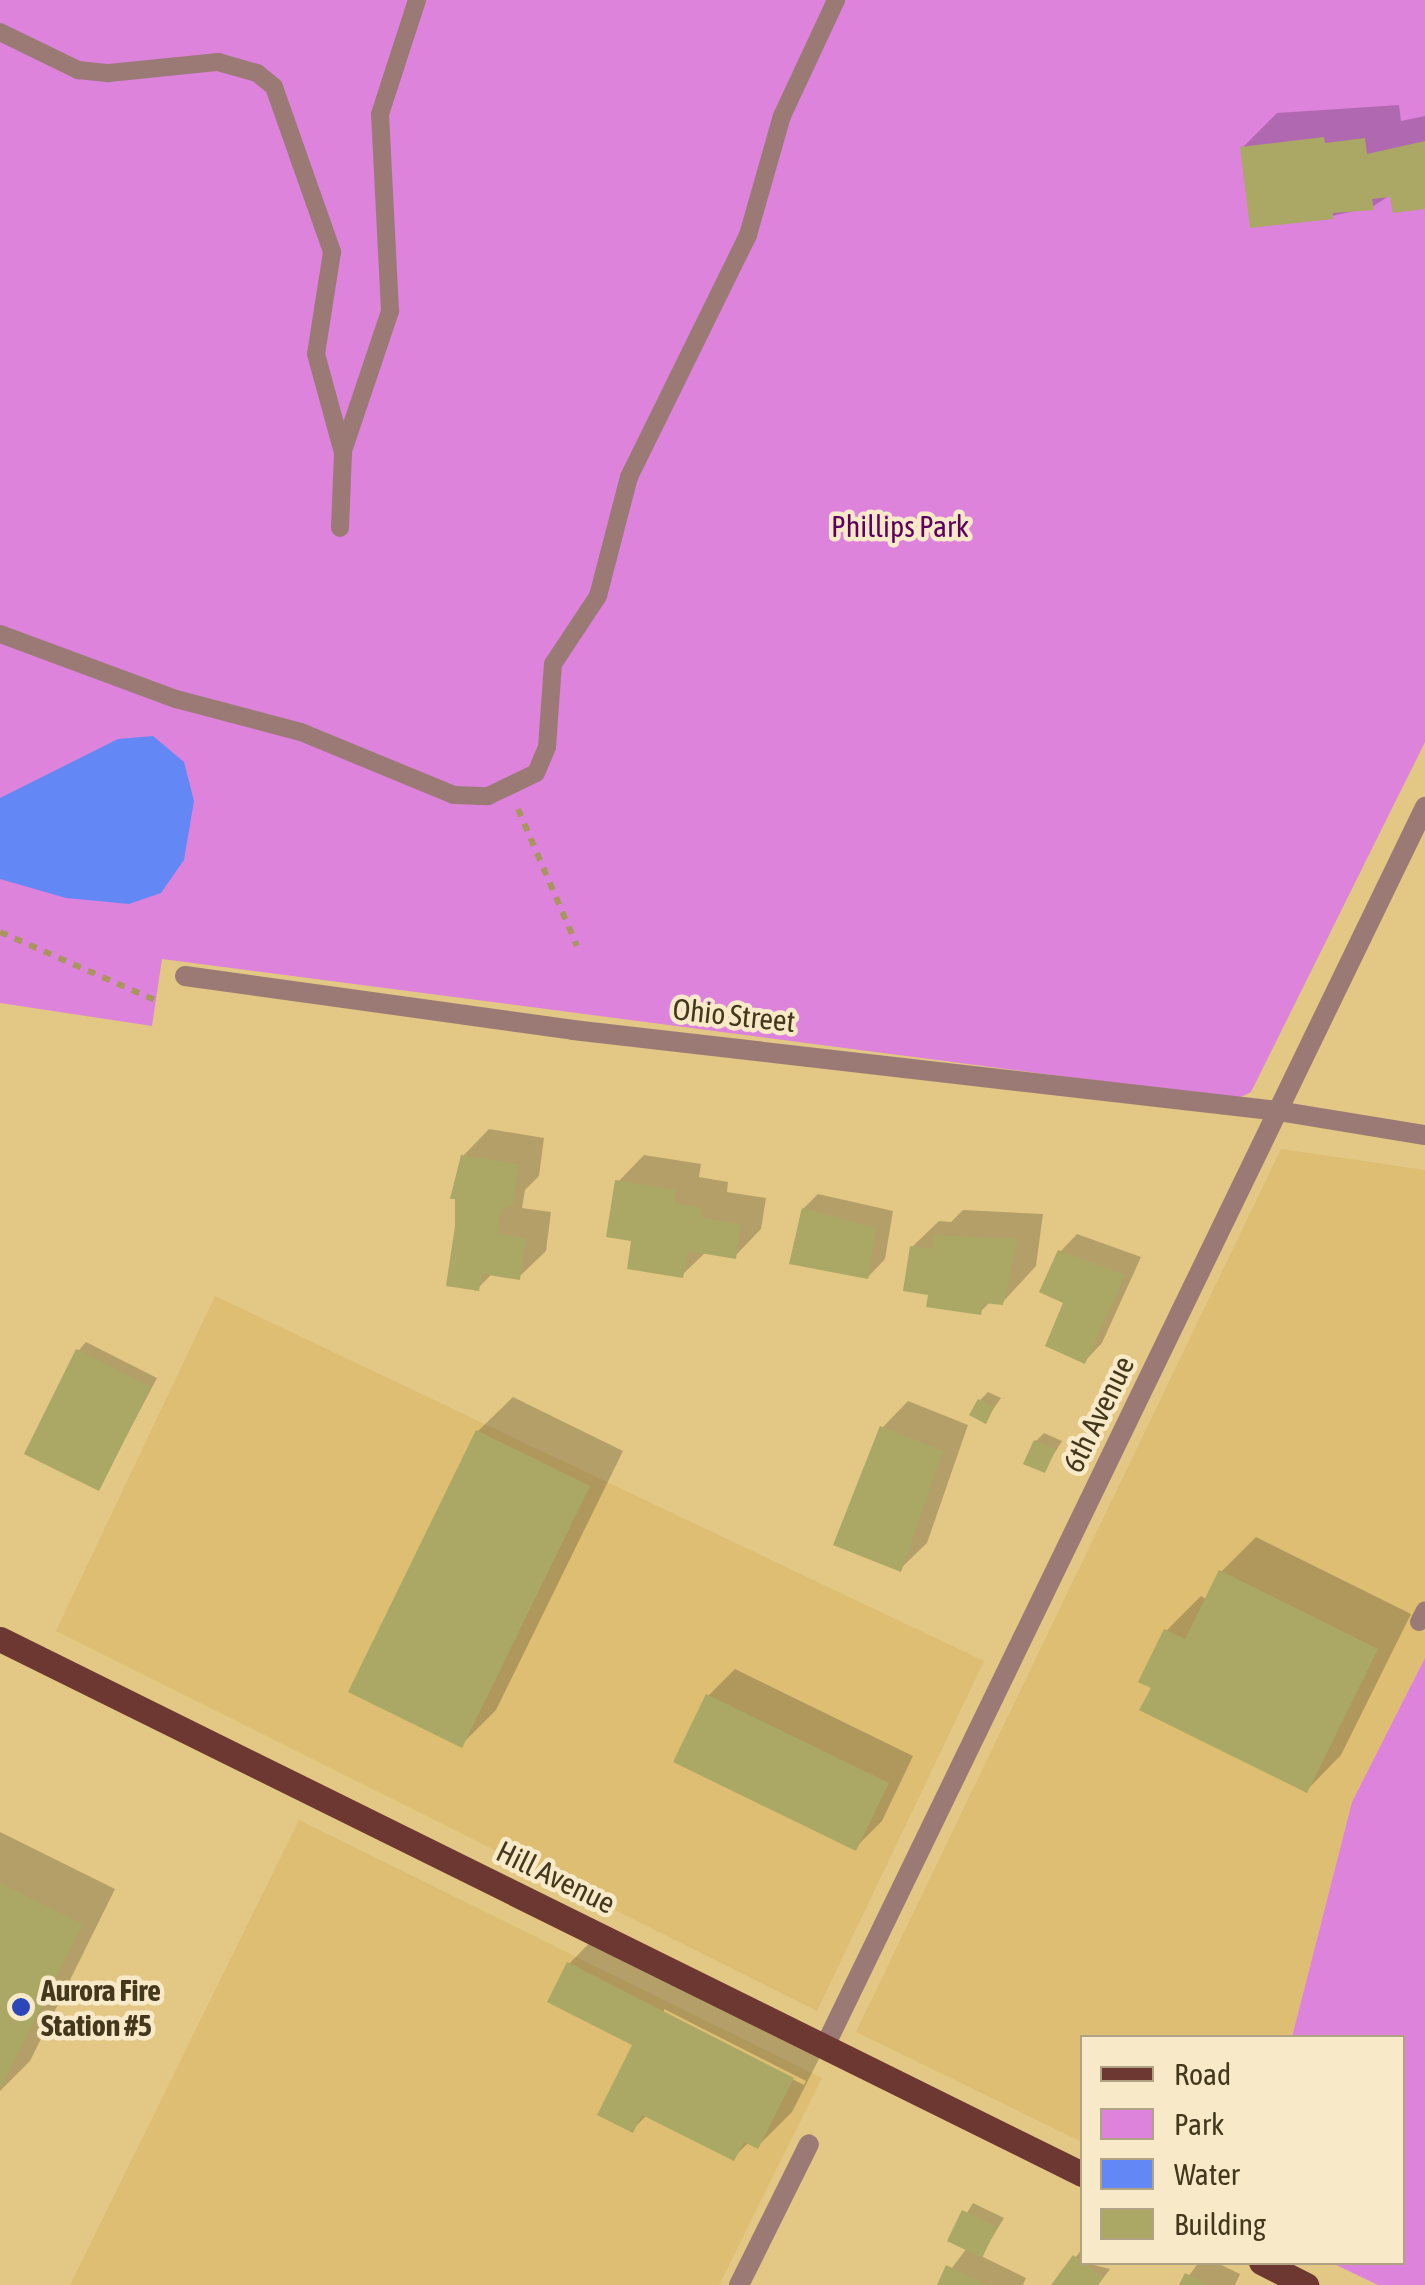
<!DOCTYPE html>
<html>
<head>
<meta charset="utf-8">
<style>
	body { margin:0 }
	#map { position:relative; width:1425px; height:2285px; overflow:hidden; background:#e3c784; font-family:"Asap Condensed",sans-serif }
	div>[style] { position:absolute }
	.built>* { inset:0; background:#ddbe73 }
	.green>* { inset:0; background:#dd83dc }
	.water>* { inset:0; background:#6388f5 }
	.shadow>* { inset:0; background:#0003 }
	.building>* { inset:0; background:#aaa864 }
	.path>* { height:6px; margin-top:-3px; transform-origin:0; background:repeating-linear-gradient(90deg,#aa945f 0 8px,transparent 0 16px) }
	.lane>* { height:18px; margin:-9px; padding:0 9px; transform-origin:9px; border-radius:9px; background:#9b7a76 }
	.street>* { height:20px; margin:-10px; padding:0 10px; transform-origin:10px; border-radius:10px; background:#9b7a76 }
	.primary>* { height:25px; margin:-12.5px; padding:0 12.5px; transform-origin:12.5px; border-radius:12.5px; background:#6e3832 }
	.dots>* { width:28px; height:28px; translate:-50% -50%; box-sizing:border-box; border:5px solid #f8eac9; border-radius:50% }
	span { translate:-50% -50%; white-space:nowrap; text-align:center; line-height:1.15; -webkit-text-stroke:9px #f8eac9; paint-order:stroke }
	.park-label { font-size:30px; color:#5d005f }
	.street-label { font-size:30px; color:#43371c }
	.poi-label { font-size:30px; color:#43371c; font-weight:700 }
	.left { translate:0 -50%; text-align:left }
	.legend { position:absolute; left:1080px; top:2035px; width:325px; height:230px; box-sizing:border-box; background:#f8eac9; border:2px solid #b0a284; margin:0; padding:12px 18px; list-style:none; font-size:30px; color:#43371c }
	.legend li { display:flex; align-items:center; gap:20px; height:50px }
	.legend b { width:50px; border:2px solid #b0a284 }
</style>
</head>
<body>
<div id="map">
	<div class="built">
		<i style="clip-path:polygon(1281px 1149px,1425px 1170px,1425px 1658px,1352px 1802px,1292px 2037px,1082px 2038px,1082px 2142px,856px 2032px)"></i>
		<i style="clip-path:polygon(215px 1296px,984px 1661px,817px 2011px,56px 1631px)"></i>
		<i style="clip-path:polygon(299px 1820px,822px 2078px,719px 2285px,70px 2285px)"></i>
	</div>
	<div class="green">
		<i style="clip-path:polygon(0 0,1425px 0,1425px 742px,1251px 1092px,1237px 1099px,162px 959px,152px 1026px,0 1003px)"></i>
		<i style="clip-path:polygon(1425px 1658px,1425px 2285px,1378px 2285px,1332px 2263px,1402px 2262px,1402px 2038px,1292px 2037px,1352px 1802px)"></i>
	</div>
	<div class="water">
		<i style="clip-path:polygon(153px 736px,184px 762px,194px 801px,184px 860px,161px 893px,129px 904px,66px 898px,0 879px,0 798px,118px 739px)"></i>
	</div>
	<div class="shadow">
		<i style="clip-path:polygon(1399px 105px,1401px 121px,1425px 116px,1425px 206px,1392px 194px,1372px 207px,1332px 216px,1242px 148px,1277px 113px)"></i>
		<i style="clip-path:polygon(489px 1129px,544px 1138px,539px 1176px,525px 1190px,522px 1208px,551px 1212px,546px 1251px,519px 1277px,493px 1273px,478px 1288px,463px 1156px)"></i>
		<i style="clip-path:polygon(644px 1155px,701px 1164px,699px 1177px,728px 1182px,727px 1192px,766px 1198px,761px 1229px,735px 1256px,706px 1252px,682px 1275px,634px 1239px,618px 1182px)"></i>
		<i style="clip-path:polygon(818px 1194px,893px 1211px,885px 1259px,868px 1277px,792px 1262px,801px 1211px)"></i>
		<i style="clip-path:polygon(963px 1210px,1043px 1214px,1036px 1266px,1002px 1303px,991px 1301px,980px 1312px,930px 1292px,912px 1247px,939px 1221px,951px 1222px)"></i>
		<i style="clip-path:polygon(1077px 1234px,1141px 1257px,1102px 1343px,1085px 1361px,1060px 1252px)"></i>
		<i style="clip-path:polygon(86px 1342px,157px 1378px,99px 1488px,78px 1351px)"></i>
		<i style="clip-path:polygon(988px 1392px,1001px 1398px,985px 1421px,980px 1400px)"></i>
		<i style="clip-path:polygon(513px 1397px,623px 1451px,496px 1710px,461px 1745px,478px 1431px)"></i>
		<i style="clip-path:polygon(908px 1401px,968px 1425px,927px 1543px,900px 1569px,882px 1428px)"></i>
		<i style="clip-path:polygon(1044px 1433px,1062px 1441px,1044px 1470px,1036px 1441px)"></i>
		<i style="clip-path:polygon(1256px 1537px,1411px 1614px,1341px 1755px,1307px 1790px,1154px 1687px,1166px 1631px,1201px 1596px,1207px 1600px,1221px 1572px)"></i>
		<i style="clip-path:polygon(735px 1669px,913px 1756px,882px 1821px,855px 1848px,708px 1696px)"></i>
		<i style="clip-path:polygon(0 1832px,115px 1889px,30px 2061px,0 2091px)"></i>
		<i style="clip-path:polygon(evenodd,603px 1929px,827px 2043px,792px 2112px,758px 2146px,749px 2142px,733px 2158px,647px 2115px,632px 2130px,636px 2044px,569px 1964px,603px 1929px,664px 2009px,806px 2081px,804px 2085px,664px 2014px,664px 2009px)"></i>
		<i style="clip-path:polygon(973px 2203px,1004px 2218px,981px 2256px,1026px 2278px,1023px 2285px,939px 2285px,967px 2248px,950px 2240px)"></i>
		<i style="clip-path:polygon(1082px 2249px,1082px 2262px,1110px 2269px,1098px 2285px,1054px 2285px)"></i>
		<i style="clip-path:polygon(1199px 2262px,1215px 2262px,1240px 2274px,1235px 2285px,1182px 2285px)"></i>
	</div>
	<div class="building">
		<i style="clip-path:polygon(1324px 137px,1325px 143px,1365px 138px,1367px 154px,1425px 141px,1425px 209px,1393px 213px,1390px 197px,1372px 199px,1374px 210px,1333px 213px,1333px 219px,1250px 228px,1240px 147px)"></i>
		<i style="clip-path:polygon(461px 1155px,519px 1164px,513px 1205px,501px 1210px,497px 1234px,526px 1238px,520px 1280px,482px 1274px,479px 1291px,446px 1286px,455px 1226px,455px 1199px,450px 1199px)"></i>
		<i style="clip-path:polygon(615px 1180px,676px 1190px,674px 1203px,703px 1208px,702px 1218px,741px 1224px,736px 1259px,688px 1251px,683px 1278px,627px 1269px,631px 1241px,606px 1237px)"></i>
		<i style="clip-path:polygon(802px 1208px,876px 1228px,868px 1279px,789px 1264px)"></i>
		<i style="clip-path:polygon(934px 1235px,1018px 1239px,1003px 1305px,983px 1303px,981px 1315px,926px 1307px,928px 1295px,903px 1291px,910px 1246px,932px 1249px)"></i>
		<i style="clip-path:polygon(1058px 1250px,1125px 1275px,1085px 1364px,1045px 1346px,1063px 1303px,1039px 1292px)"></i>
		<i style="clip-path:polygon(76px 1349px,151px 1387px,99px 1491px,24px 1454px)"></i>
		<i style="clip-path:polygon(978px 1399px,994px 1407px,986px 1424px,969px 1415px)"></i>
		<i style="clip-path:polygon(880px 1426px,943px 1451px,901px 1572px,833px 1545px)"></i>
		<i style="clip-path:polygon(476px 1430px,590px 1486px,462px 1748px,348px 1692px)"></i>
		<i style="clip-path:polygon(1034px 1440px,1056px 1449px,1045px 1473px,1023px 1464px)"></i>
		<i style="clip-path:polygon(1219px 1570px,1378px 1649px,1307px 1793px,1139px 1710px,1151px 1688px,1138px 1682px,1164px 1629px,1185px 1639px)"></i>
		<i style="clip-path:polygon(706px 1694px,889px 1783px,856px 1851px,673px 1762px)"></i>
		<i style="clip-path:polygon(0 1883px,83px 1924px,0 2090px)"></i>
		<i style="clip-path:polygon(567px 1962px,794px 2078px,758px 2149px,744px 2142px,734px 2161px,642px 2115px,633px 2133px,597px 2115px,632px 2045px,547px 2002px)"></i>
		<i style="clip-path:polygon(962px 2210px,997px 2227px,982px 2258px,947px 2241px)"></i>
		<i style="clip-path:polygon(1073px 2255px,1103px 2278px,1098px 2285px,1051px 2285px)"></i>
		<i style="clip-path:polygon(946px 2265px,987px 2285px,937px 2285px)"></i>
		<i style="clip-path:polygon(1185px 2273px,1209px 2285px,1179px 2285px)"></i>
	</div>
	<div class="path">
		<i style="left:518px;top:809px;width:149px;rotate:66.7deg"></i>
		<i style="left:0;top:932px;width:169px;rotate:23.7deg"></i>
	</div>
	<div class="lane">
		<i style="left:0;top:32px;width:87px;rotate:26deg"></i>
		<i style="left:78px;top:70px;width:31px;rotate:6deg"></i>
		<i style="left:109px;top:73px;width:110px;rotate:-5.8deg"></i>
		<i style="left:218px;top:62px;width:41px;rotate:15.8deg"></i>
		<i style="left:257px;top:73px;width:22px;rotate:39deg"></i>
		<i style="left:274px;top:87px;width:175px;rotate:70.6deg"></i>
		<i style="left:332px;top:252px;width:103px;rotate:98.9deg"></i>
		<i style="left:316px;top:354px;width:103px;rotate:74.7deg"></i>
		<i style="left:343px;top:453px;width:75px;rotate:92.3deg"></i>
		<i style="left:344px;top:448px;width:145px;rotate:-71.4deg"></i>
		<i style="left:390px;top:311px;width:197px;rotate:-92.9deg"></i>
		<i style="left:380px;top:114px;width:120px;rotate:-72deg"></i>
		<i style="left:0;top:634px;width:188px;rotate:20.3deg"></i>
		<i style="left:176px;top:699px;width:129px;rotate:14.8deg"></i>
		<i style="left:301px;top:732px;width:165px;rotate:22.4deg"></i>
		<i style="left:454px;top:795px;width:34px;rotate:2deg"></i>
		<i style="left:488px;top:796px;width:53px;rotate:-25.6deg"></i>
		<i style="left:536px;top:773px;width:28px;rotate:-67deg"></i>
		<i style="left:547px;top:747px;width:83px;rotate:-85.9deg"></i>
		<i style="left:553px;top:664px;width:82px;rotate:-56.5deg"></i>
		<i style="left:598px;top:596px;width:123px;rotate:-75.4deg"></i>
		<i style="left:629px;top:477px;width:270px;rotate:-63.8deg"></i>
		<i style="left:748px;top:235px;width:124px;rotate:-74.1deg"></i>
		<i style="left:782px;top:116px;width:128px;rotate:-65deg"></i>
		<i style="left:1419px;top:1622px;width:13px;rotate:-63deg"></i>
	</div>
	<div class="street">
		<i style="left:185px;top:976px;width:392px;rotate:7.9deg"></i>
		<i style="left:573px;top:1030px;width:710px;rotate:6.55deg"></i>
		<i style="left:1278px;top:1111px;width:149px;rotate:9.3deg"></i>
		<i style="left:825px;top:2046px;width:1377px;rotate:-64.16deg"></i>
		<i style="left:739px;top:2285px;width:157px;rotate:-63.6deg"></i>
	</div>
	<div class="primary">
		<i style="left:0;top:1639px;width:1207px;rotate:26.31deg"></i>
		<i style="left:1261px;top:2262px;width:51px;rotate:27.1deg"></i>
	</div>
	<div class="dots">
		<i style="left:21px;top:2007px;background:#2c48b8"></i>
	</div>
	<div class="park-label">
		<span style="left:900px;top:526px">Phillips Park</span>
	</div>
	<div class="street-label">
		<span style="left:734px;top:1015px;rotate:6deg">Ohio Street</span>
		<span style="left:1098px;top:1414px;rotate:-64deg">6th Avenue</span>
		<span style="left:556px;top:1877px;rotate:26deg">Hill Avenue</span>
	</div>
	<div class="poi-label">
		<span class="left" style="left:41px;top:2007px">Aurora Fire<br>Station #5</span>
	</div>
	<ul class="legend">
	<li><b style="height:12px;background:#6e3832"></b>Road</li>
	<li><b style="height:28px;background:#dd83dc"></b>Park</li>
	<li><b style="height:28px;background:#6388f5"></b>Water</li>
	<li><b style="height:28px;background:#aaa864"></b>Building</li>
	</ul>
</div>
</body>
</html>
